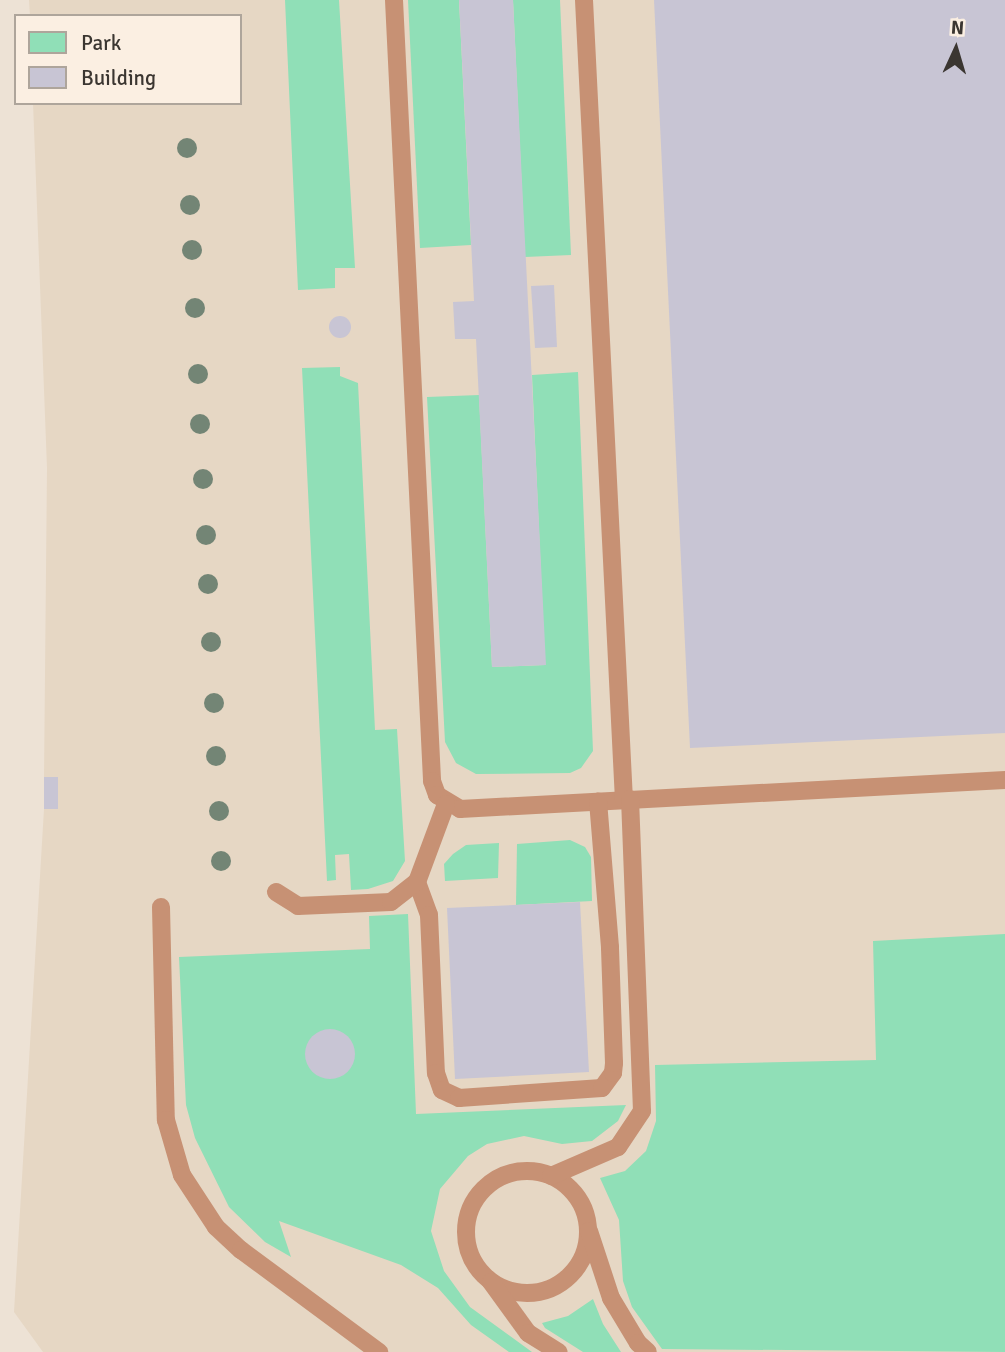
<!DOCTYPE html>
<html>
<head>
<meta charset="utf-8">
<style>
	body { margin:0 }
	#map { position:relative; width:1005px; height:1352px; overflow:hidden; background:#ede2d5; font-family:Signika,sans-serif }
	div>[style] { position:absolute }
	.built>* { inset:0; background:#e6d7c4 }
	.green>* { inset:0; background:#90dfb7 }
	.building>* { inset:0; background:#c8c5d4 }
	.round { border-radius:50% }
	.service>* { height:18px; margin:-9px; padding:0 9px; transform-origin:9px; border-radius:9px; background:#c79174 }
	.service>.ring { margin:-9px; padding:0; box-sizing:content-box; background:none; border:18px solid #c79174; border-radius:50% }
	.trees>* { width:20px; height:20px; margin:-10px; border-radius:50%; background:#738575 }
	span { translate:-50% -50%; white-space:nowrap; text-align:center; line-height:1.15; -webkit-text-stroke:6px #fbefe2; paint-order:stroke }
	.legend { position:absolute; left:14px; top:14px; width:228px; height:91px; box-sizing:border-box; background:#fbefe2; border:2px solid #aea59b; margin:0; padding:9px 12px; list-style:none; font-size:21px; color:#3b3631 }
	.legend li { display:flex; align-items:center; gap:14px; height:35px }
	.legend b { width:35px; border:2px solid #aea59b }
	.north { position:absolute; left:921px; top:14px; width:70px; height:70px; -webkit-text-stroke:5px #fbefe2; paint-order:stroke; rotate:4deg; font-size:19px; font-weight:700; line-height:28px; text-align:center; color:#3b3631 }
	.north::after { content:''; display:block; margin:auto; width:24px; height:32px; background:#3b3631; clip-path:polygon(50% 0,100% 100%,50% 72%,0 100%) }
</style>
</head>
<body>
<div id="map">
	<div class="built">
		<i style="clip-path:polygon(29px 0,1005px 0,1005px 1352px,43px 1352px,14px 1312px,44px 809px,58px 809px,58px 777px,44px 777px,47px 468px,33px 103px,240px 103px,240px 16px,30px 16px)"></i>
	</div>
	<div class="green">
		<i style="clip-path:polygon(285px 0,339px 0,355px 268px,335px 268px,335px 288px,298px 290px)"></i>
		<i style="clip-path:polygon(408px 0,459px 0,471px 245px,420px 248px)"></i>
		<i style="clip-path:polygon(513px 0,560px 0,571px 255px,525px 257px)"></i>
		<i style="clip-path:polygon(340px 367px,340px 376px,358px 383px,375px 730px,397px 729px,405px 861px,393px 881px,368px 889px,351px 890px,349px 854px,335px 855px,336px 880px,327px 881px,302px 368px)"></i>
		<i style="clip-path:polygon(578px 372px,593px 751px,581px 768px,570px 773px,476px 774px,456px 763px,445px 742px,427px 397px,479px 395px,492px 667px,545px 665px,532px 375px)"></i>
		<i style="clip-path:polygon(570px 840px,585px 847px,591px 857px,592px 901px,516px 905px,517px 844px)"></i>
		<i style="clip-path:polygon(499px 843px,498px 878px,445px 881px,444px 864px,453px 854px,466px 845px)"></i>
		<i style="clip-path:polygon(408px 914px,416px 1114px,626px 1105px,618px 1121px,592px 1141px,562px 1144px,524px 1136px,487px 1144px,468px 1156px,440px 1189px,431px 1231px,444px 1271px,470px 1307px,532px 1352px,509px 1352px,471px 1325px,438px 1288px,401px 1265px,279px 1221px,291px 1257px,265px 1242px,229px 1207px,195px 1138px,186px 1105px,179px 957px,370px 949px,369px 916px)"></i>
		<i style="clip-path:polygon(1005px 934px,1005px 1352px,662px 1349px,632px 1307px,623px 1281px,619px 1220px,600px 1178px,625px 1171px,646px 1151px,656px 1121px,655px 1065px,876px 1060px,873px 941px)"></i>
		<i style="clip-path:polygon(593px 1299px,603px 1324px,621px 1352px,583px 1352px,545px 1328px,542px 1323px,568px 1316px)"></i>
	</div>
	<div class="building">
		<i style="clip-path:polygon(459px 0,513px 0,546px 665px,492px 667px,476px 339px,455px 339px,453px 302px,474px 301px)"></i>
		<i style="clip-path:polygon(654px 0,1005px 0,1005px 733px,690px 748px)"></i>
		<i style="clip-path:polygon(554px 285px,557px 347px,535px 348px,531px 286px)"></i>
		<i class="round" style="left:329px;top:316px;width:22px;height:22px"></i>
		<i style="clip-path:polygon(44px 777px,58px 777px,58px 809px,44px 809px)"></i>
		<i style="clip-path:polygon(580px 902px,589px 1072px,455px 1079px,447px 908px)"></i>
		<i class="round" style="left:305px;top:1029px;width:50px;height:50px"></i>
	</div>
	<div class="service">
		<i style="left:394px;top:0;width:782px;rotate:87.21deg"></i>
		<i style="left:432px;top:781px;width:15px;rotate:70deg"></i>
		<i style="left:437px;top:795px;width:27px;rotate:31deg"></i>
		<i style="left:460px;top:809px;width:546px;rotate:-3.05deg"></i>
		<i style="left:584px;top:0;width:801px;rotate:87.14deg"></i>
		<i style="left:417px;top:882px;width:35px;rotate:70deg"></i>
		<i style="left:429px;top:915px;width:158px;rotate:87.5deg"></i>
		<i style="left:436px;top:1073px;width:18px;rotate:71deg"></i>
		<i style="left:442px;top:1090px;width:19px;rotate:25deg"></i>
		<i style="left:459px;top:1098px;width:143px;rotate:-4deg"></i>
		<i style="left:602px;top:1088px;width:19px;rotate:-54deg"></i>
		<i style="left:613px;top:1073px;width:10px;rotate:-84deg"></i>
		<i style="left:614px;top:1063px;width:116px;rotate:-92deg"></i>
		<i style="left:610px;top:947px;width:146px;rotate:-94.7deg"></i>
		<i style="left:276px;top:892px;width:26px;rotate:32deg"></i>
		<i style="left:298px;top:906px;width:93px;rotate:-2.5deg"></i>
		<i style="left:391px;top:902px;width:33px;rotate:-38deg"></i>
		<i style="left:417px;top:882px;width:83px;rotate:-69.6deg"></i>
		<i style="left:161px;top:907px;width:213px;rotate:88.7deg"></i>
		<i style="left:166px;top:1120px;width:57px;rotate:73.8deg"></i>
		<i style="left:182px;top:1175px;width:62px;rotate:56.8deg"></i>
		<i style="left:216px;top:1227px;width:34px;rotate:43deg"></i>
		<i style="left:241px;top:1250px;width:172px;rotate:36.5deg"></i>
		<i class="ring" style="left:466px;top:1171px;width:104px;height:104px"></i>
		<i style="left:551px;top:1176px;width:73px;rotate:-23.4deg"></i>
		<i style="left:618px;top:1147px;width:43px;rotate:-56.3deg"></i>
		<i style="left:642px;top:1111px;width:312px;rotate:-92.2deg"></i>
		<i style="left:589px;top:1231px;width:71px;rotate:71.8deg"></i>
		<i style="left:611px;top:1298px;width:52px;rotate:59deg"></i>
		<i style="left:638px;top:1343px;width:13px;rotate:42deg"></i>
		<i style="left:491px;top:1282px;width:63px;rotate:54deg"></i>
		<i style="left:528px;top:1333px;width:36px;rotate:32deg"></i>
	</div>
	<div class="trees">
		<i style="left:187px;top:148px"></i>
		<i style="left:190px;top:205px"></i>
		<i style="left:192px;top:250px"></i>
		<i style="left:195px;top:308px"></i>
		<i style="left:198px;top:374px"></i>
		<i style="left:200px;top:424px"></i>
		<i style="left:203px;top:479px"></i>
		<i style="left:206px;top:535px"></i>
		<i style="left:208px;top:584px"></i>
		<i style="left:211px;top:642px"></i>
		<i style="left:214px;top:703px"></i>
		<i style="left:216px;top:756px"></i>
		<i style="left:219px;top:811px"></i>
		<i style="left:221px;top:861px"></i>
	</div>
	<ul class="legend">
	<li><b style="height:19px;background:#90dfb7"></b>Park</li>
	<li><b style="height:19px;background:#c8c5d4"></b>Building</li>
	</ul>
	<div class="north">N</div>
</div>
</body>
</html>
